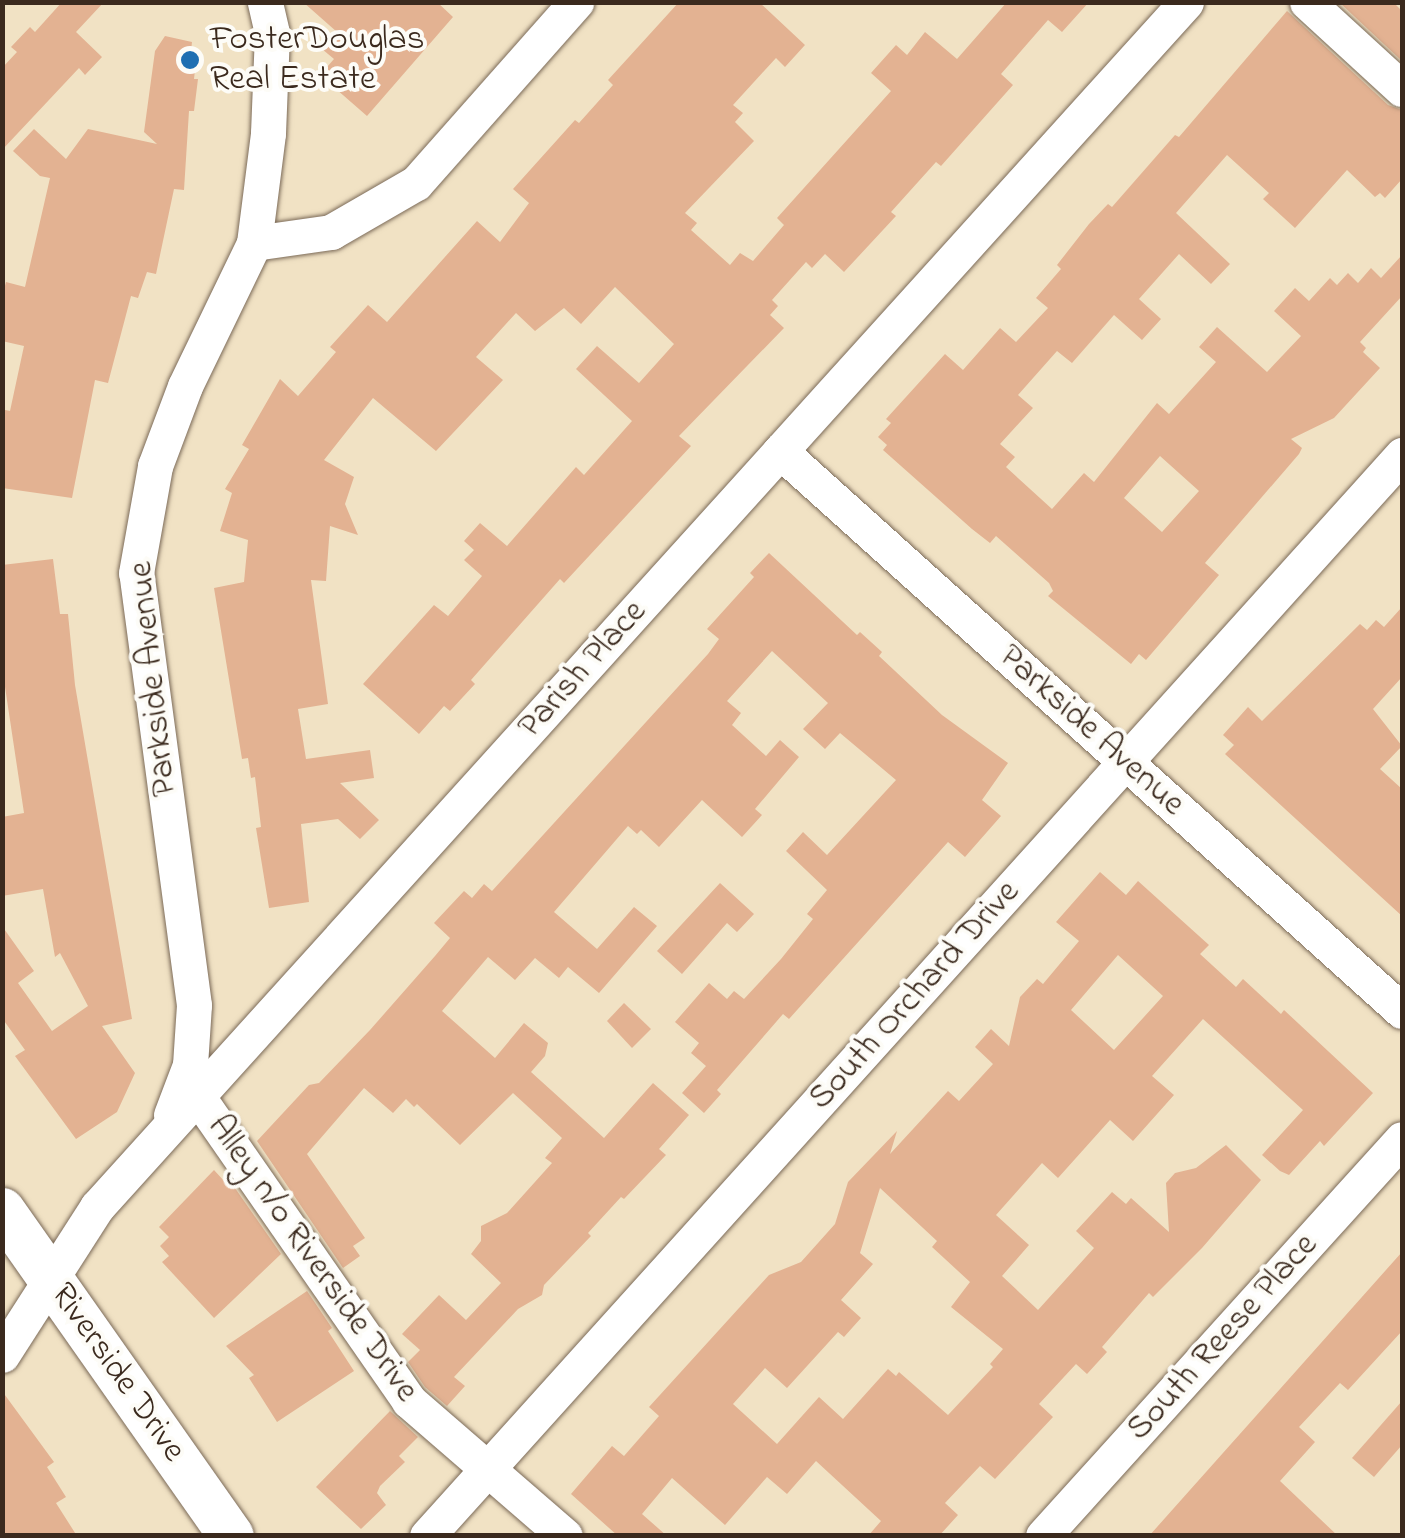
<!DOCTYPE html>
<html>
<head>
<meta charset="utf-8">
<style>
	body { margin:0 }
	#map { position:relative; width:1405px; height:1538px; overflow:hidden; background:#f1e2c4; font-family:"Indie Flower",sans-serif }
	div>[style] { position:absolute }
	.building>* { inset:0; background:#e3b292 }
	.roads { filter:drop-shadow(0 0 2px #7b6a58) drop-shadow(0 0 2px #7b6a58) }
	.minor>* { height:35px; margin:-17.5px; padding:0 17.5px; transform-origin:17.5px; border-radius:17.5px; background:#fff }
	.major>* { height:45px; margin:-22.5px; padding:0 22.5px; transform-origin:22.5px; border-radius:22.5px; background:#fff }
	.dots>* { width:28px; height:28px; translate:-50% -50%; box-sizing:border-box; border:5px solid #fdfcf7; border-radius:50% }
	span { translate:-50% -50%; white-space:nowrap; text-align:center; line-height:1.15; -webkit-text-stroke:8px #fdfcf7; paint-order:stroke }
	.poi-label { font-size:35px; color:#3b2a1e }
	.left { translate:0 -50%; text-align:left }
	.street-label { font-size:35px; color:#3b2a1e }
	.frame { position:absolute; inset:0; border:5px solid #3b2a1e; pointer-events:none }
</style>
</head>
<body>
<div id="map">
	<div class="building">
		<i style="clip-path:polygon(62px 2px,104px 2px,76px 32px,102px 57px,85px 75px,79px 68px,2px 150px,2px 68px,17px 52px,11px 47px,30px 27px,35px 32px)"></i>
		<i style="clip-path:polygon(303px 2px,437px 2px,453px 17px,367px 116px,320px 75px,334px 59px,322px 49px,337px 32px)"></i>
		<i style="clip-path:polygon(679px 2px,759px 2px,805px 45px,785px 67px,776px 58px,733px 105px,743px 113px,735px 122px,754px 141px,685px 213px,697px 223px,691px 230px,730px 265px,740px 253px,753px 261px,784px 225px,777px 218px,891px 91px,871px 73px,896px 45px,907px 55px,925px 32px,957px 59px,1007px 2px,1089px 2px,1062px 32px,1048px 20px,1001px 74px,1013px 85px,941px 166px,936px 162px,891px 212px,896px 216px,844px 272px,825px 254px,812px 268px,806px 262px,772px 300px,778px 306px,770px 315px,784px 328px,679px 436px,691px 446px,564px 583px,560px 579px,471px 680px,475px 684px,450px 711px,444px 706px,419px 734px,363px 684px,434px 605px,448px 616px,482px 576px,464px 560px,474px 550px,464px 541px,480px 523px,507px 546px,576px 467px,584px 475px,632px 421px,576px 369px,597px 346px,639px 383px,674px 344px,615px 287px,581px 324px,564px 308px,535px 331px,516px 313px,476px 357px,503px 380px,436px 451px,373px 398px,324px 460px,354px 477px,345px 504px,358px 535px,330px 526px,326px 581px,311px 580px,328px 704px,298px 709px,306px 759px,370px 750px,374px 778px,340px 783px,379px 820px,360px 839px,338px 819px,301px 824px,309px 902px,269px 908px,256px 828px,261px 827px,255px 777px,251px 778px,248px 758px,242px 759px,214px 588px,244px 582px,248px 540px,220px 531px,232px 493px,225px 489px,249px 449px,242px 445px,280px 379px,298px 396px,336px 352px,330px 347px,368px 305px,387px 322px,477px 221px,500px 242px,529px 203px,513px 189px,575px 120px,579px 123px,613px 85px,608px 80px)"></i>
		<i style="clip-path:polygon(1339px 2px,1393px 2px,1402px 11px,1402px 61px)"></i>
		<i style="clip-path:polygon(evenodd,1287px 11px,1388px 105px,1402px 110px,1402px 179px,1385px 198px,1380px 193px,1375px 197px,1347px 170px,1295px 228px,1263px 199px,1269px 193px,1227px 155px,1176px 213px,1230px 264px,1211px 284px,1179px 254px,1139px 299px,1161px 319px,1142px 340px,1114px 315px,1072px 363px,1057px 351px,1018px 395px,1033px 408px,1000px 444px,1015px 457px,1006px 467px,1052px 509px,1084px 473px,1094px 482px,1157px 403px,1169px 414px,1216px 362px,1199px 347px,1217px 327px,1267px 372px,1301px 336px,1274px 311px,1295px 288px,1309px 301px,1330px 278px,1337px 285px,1348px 273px,1358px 283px,1371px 268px,1381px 278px,1402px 255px,1402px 296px,1360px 342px,1366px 348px,1363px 352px,1380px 368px,1334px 418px,1291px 439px,1302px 448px,1299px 454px,1205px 563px,1219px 575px,1146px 660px,1139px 654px,1131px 664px,1048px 596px,1053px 591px,1049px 583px,996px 536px,990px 543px,972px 529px,883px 450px,887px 445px,878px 437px,891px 423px,886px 419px,945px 354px,963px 370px,1000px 328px,1016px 342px,1048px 308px,1036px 298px,1061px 269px,1057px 265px,1089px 224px,1108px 204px,1112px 207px,1175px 135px,1179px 137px,1287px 11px,1160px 456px,1199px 491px,1162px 532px,1124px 498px,1160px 456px)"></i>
		<i style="clip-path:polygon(165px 36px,192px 42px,190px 60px,196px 61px,194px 79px,198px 79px,194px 111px,189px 111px,184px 190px,174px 189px,156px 274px,147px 272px,138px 298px,131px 296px,108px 383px,95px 380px,72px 498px,2px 488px,2px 423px,5px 410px,10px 411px,24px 346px,2px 341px,2px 297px,6px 282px,25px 287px,50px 178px,40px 176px,13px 151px,34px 129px,66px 159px,88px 129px,157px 144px,144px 132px,155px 51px)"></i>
		<i style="clip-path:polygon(769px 553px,857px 635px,860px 632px,882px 652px,879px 656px,942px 715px,1008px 763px,982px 800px,1001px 816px,965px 857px,948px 842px,789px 1019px,783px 1014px,717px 1090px,721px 1094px,704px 1113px,682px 1093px,706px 1066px,691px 1053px,699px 1043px,675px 1022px,709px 983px,727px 999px,734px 991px,744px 999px,781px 959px,813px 919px,807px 914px,827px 890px,786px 851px,803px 832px,827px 855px,896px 780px,840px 733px,825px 749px,803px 729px,828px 703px,772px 651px,727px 701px,741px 713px,732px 725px,766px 756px,780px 740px,799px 757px,755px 809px,762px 815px,742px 837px,702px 800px,659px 847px,641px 830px,637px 834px,628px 826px,554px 912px,597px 949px,634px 907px,657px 926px,599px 993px,568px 967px,559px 978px,535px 958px,515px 980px,488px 957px,442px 1011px,495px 1058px,524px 1023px,548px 1043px,545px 1056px,531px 1072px,604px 1138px,653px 1083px,689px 1115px,659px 1149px,666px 1155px,624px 1199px,621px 1197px,588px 1233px,591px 1236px,544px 1285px,542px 1295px,518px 1309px,454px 1377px,465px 1386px,447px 1406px,425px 1387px,408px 1362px,420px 1350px,402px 1334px,439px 1295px,466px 1320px,501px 1283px,471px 1254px,481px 1241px,481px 1226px,507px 1213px,552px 1163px,545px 1158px,562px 1138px,513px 1093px,460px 1145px,417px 1104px,414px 1107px,406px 1099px,393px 1113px,364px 1088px,307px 1154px,365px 1238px,353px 1246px,360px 1256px,343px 1268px,257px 1141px,309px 1085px,319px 1083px,370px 1030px,435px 956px,450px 938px,434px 923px,464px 891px,472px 898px,484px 884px,492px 891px,708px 654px,719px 639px,707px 629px,754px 577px,750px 573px)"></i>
		<i style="clip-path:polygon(53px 559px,60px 614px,68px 614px,75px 685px,132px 1019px,102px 1026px,135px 1073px,117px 1112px,76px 1139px,15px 1056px,25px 1050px,2px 1018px,2px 926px,34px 971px,18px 983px,52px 1031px,88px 1006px,60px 953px,55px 957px,43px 889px,2px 896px,2px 817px,24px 813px,2px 667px,2px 565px)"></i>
		<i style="clip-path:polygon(1402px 607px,1402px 677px,1373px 709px,1402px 746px,1380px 769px,1402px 789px,1402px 916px,1225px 754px,1234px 745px,1223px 735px,1248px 707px,1262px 721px,1360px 624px,1367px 630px,1376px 620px,1384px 627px)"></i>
		<i style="clip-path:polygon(evenodd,1100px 872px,1126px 895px,1138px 881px,1209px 945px,1200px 954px,1236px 987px,1243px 979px,1281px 1014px,1284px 1010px,1373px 1093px,1324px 1146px,1320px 1141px,1289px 1175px,1280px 1171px,1262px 1155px,1303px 1110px,1203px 1019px,1152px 1076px,1174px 1095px,1133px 1141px,1110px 1120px,1058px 1178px,1042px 1163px,996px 1215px,1029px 1245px,1002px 1276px,1038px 1310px,1094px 1248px,1076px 1231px,1112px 1192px,1126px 1204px,1131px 1198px,1169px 1232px,1166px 1183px,1175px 1173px,1196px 1168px,1226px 1145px,1261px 1180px,1202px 1248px,1153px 1297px,1149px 1293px,1102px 1347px,1107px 1352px,1087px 1374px,1076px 1364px,1039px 1404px,1053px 1417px,995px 1479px,980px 1466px,945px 1503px,958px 1515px,939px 1536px,868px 1536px,881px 1521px,816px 1461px,787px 1494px,767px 1477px,725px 1525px,672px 1478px,642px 1514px,667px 1536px,618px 1536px,571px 1494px,612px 1446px,624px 1456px,659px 1416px,649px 1407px,769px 1275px,801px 1262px,835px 1224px,848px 1182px,897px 1131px,890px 1154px,948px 1091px,959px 1101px,993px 1064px,975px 1047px,991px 1029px,1009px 1046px,1020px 997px,1037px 979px,1043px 984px,1079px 941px,1056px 922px,1100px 872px,1118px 955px,1163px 996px,1114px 1050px,1071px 1010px,1118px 955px,1100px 872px,880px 1188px,937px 1241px,932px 1247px,970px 1282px,951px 1307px,1003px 1349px,990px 1364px,993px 1367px,948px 1415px,899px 1372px,896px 1376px,888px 1369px,843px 1419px,819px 1397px,777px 1444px,733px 1404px,765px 1368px,787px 1388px,838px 1332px,844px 1337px,861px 1318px,841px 1300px,873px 1264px,860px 1253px,880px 1188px)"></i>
		<i style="clip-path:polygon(720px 883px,754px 914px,737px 932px,727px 923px,682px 974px,657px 951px)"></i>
		<i style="clip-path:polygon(624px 1003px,651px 1029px,632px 1048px,607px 1021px)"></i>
		<i style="clip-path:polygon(214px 1170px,225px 1182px,228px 1178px,281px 1254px,214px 1318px,162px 1262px,169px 1256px,160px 1246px,169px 1237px,159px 1227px)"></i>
		<i style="clip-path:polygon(1402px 1252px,1402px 1331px,1348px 1390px,1340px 1383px,1299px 1427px,1315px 1442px,1280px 1481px,1338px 1536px,1149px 1536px)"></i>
		<i style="clip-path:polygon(307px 1291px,332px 1328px,328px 1331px,354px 1371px,277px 1422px,249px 1378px,254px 1375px,226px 1346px)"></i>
		<i style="clip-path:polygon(2px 1391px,54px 1462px,47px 1467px,66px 1497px,56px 1503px,77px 1536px,2px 1536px)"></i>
		<i style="clip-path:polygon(1402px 1401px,1402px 1445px,1374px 1477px,1352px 1458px)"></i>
		<i style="clip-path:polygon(390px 1411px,418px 1437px,399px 1456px,405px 1462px,380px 1486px,377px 1493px,386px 1505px,361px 1529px,316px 1487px)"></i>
	</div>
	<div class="roads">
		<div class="minor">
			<i style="left:1307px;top:2px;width:129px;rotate:42.5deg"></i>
			<i style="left:254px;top:243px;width:78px;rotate:-8.1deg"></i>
			<i style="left:331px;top:232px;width:98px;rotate:-30deg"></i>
			<i style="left:416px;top:183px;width:242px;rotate:-48.5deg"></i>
			<i style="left:780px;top:451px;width:837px;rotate:42deg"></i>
			<i style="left:198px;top:1097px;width:370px;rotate:55.2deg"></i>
			<i style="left:409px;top:1401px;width:206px;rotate:40.9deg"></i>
			<i style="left:171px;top:1115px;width:53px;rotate:-69.2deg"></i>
			<i style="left:190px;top:1065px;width:60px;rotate:-86.2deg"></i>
			<i style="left:194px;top:1005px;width:436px;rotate:-97.6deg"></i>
			<i style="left:136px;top:573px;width:109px;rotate:-79.9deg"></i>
			<i style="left:155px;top:466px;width:85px;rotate:-69.4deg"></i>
			<i style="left:185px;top:386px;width:159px;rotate:-64.2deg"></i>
			<i style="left:254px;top:243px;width:111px;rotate:-82.7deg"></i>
			<i style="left:268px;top:133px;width:100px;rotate:-87.7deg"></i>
			<i style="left:272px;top:33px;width:32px;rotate:-103deg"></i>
			<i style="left:2px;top:1355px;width:176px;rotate:-57.3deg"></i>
			<i style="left:97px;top:1207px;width:1624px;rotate:-47.89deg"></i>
			<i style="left:427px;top:1536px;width:1456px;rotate:-47.95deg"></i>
			<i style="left:1043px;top:1536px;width:535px;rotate:-47.88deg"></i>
		</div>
		<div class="major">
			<i style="left:2px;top:1210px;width:398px;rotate:54.9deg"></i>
		</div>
	</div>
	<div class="dots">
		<i style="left:190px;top:60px;background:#1f6fb2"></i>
	</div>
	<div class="poi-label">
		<span class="left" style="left:210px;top:60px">FosterDouglas<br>Real Estate</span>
	</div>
	<div class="street-label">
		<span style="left:583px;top:670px;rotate:-48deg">Parish Place</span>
		<span style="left:154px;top:679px;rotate:-96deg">Parkside Avenue</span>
		<span style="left:1091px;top:731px;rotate:42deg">Parkside Avenue</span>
		<span style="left:915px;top:996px;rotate:-48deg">South Orchard Drive</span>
		<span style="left:312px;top:1259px;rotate:55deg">Alley n/o Riverside Drive</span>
		<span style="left:1223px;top:1338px;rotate:-48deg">South Reese Place</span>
		<span style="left:117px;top:1373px;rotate:55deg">Riverside Drive</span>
	</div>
	<div class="frame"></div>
</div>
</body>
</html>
